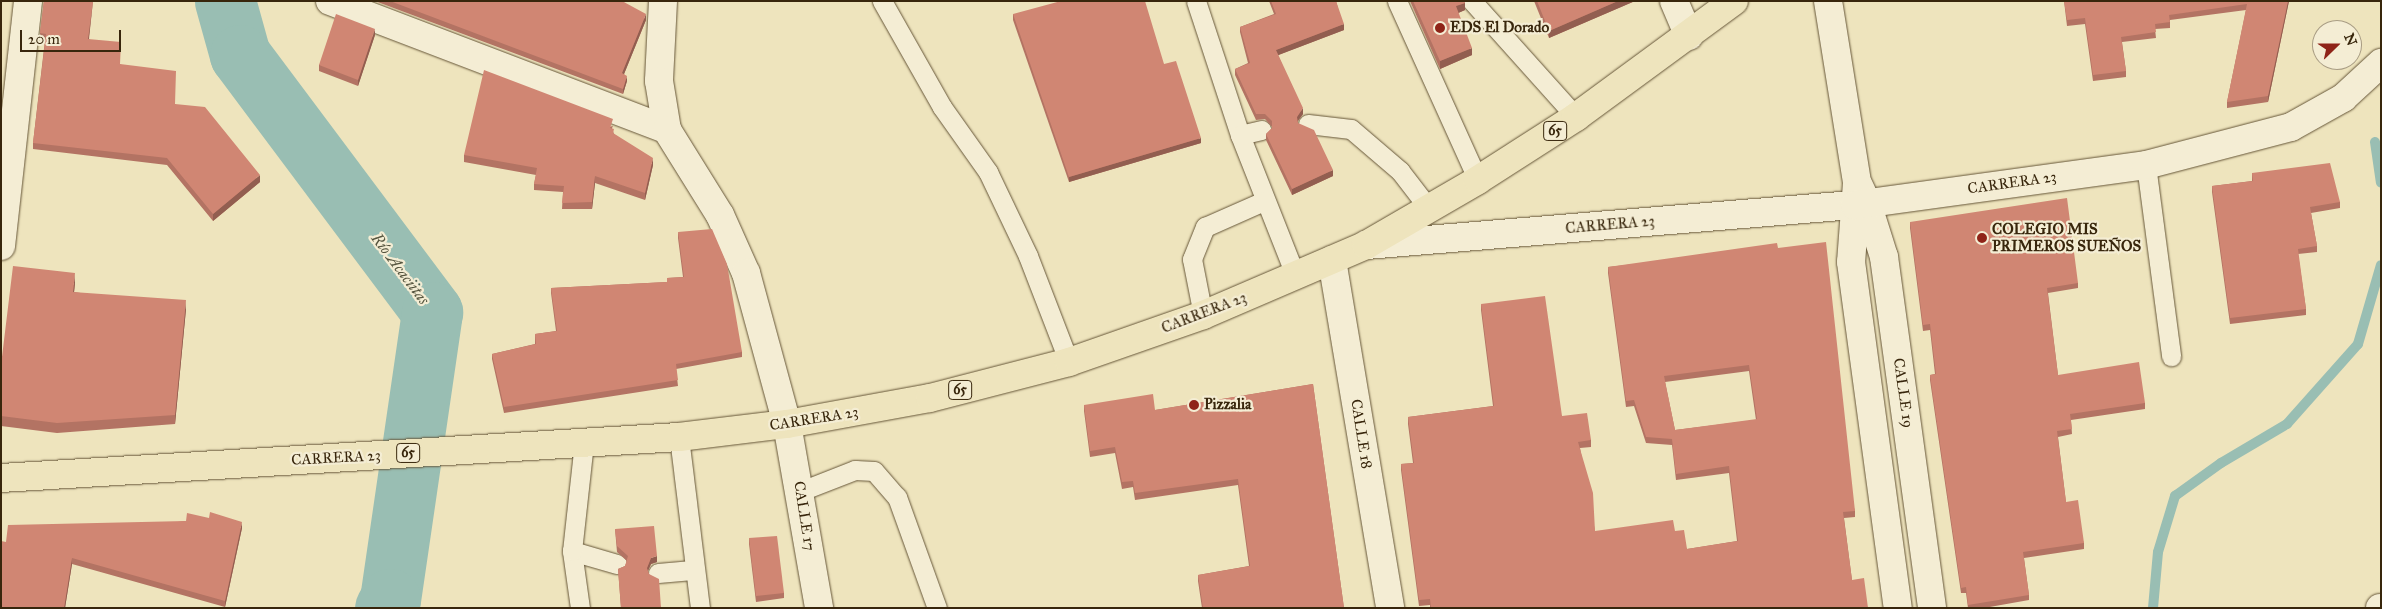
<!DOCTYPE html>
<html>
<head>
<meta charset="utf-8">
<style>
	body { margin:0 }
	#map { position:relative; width:2382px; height:609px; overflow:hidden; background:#eee4bd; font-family:"IM FELL Great Primer",serif }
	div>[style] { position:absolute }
	.stream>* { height:10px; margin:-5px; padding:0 5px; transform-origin:5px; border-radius:5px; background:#99beb3 }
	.river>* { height:61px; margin:-30.5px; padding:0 30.5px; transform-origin:30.5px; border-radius:30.5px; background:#99beb3 }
	.roads { filter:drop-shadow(0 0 1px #665638) drop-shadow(0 0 1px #665638) }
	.lane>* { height:19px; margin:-9.5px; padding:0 9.5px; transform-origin:9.5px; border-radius:9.5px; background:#f4edd4 }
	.street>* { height:28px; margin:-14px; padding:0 14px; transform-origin:14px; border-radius:14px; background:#f4edd4 }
	.secondary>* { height:28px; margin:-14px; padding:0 14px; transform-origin:14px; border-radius:14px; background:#f4edd4 }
	.primary>* { height:28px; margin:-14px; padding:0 14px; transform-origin:14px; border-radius:14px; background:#eee4bd }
	.wall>* { inset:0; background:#b37363 }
	.shaded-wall>* { inset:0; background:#925e50 }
	.building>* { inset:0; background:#d08673 }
	.dots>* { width:14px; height:14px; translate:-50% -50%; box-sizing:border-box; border:2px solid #f4edd4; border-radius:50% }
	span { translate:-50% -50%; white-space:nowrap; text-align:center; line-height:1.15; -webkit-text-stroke:4.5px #f4edd4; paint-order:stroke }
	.shield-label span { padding:1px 4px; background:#f4edd4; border:1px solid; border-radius:4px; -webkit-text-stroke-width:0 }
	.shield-label { font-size:14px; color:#38260c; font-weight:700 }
	.poi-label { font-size:15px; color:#38260c; font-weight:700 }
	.left { translate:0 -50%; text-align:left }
	.street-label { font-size:15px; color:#38260c }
	.water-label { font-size:16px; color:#55543e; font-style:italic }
	.frame { position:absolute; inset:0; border:2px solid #38260c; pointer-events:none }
	.north { position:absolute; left:2312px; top:20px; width:50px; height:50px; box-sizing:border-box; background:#f4edd4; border:1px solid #a99d84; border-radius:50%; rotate:68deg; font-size:14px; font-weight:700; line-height:20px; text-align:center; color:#38260c }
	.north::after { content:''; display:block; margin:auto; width:18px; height:22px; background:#8f2418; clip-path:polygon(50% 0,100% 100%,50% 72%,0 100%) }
	.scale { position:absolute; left:20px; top:30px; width:101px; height:22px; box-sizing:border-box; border:2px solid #38260c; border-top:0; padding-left:6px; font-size:15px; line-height:18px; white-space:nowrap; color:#38260c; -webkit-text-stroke:4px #f4edd4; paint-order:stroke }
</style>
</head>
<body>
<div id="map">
	<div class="stream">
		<i style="left:2375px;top:142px;width:41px;rotate:81.7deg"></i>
		<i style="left:2153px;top:608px;width:56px;rotate:-84.9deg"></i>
		<i style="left:2158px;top:552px;width:59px;rotate:-73.1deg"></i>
		<i style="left:2175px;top:496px;width:57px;rotate:-35.7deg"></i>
		<i style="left:2221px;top:463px;width:77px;rotate:-30.6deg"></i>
		<i style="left:2287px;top:424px;width:107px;rotate:-48.4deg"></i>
		<i style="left:2358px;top:344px;width:82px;rotate:-73.8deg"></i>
	</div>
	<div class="river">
		<i style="left:225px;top:1px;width:56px;rotate:74.5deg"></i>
		<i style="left:240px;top:55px;width:321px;rotate:53.2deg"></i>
		<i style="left:432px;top:312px;width:290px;rotate:98.3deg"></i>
		<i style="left:390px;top:599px;width:10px;rotate:119deg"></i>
	</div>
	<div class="roads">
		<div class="lane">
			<i style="left:882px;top:1px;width:122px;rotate:60.5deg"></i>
			<i style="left:942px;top:107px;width:80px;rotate:54.7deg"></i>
			<i style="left:988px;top:172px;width:93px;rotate:64.5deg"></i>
			<i style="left:1028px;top:256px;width:114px;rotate:68.9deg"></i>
			<i style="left:1196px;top:1px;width:141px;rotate:71.8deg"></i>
			<i style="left:1240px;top:135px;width:153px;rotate:68.5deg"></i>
			<i style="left:1397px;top:1px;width:196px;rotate:65.7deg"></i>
			<i style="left:1472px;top:1px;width:156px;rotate:48.1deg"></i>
			<i style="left:1308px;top:124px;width:43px;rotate:6.6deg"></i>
			<i style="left:1351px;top:129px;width:65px;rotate:40.6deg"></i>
			<i style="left:1400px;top:171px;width:49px;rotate:52.4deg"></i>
			<i style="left:1240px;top:135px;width:22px;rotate:-13deg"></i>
			<i style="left:2146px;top:165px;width:193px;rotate:82.5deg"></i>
			<i style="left:1203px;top:315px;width:57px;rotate:-101.1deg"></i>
			<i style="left:1192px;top:259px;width:35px;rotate:-68deg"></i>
			<i style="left:1205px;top:227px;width:64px;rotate:-23.8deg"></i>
			<i style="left:679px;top:437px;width:172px;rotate:83deg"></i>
			<i style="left:801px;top:491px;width:58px;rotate:-21.3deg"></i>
			<i style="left:855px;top:470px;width:19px;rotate:3deg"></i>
			<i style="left:874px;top:471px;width:35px;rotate:49deg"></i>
			<i style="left:897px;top:497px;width:118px;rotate:70.2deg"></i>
			<i style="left:572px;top:551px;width:47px;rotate:16.1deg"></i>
			<i style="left:658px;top:573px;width:37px;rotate:-5deg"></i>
			<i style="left:580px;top:608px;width:58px;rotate:-98deg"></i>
			<i style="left:572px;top:551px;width:109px;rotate:-83.7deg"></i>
		</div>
		<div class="street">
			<i style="left:330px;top:1px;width:361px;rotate:20.9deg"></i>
			<i style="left:663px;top:1px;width:80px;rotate:92.9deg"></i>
			<i style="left:659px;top:81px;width:50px;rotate:80.7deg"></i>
			<i style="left:667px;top:130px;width:100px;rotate:58.1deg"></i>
			<i style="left:720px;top:215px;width:64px;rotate:65.9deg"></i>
			<i style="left:746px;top:273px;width:156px;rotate:74.8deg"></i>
			<i style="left:787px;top:424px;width:187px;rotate:80.1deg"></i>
			<i style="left:1674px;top:1px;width:38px;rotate:67deg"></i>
			<i style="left:1828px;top:1px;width:184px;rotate:80.9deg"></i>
			<i style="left:1857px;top:183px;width:79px;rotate:94.3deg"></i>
			<i style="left:1851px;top:262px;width:349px;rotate:82.3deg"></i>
			<i style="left:1859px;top:186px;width:19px;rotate:65deg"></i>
			<i style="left:1867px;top:203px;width:57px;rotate:72.5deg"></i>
			<i style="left:1884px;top:257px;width:354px;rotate:82.2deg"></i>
			<i style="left:1366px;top:245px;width:491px;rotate:-4.7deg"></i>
			<i style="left:1855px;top:205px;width:294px;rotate:-7.8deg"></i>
			<i style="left:2146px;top:165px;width:150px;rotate:-14.7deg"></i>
			<i style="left:2291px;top:127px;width:60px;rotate:-29.1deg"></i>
			<i style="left:2343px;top:98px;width:52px;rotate:-42.6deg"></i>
			<i style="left:1px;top:246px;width:246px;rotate:-83.7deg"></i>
			<i style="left:2380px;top:608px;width:1px"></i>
		</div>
		<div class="secondary">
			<i style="left:1332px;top:260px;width:353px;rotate:80.5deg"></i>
		</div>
		<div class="primary">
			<i style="left:1px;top:478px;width:679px;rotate:-3.46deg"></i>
			<i style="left:679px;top:437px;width:109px;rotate:-6.9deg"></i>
			<i style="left:787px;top:424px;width:145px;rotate:-10.3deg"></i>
			<i style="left:930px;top:398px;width:144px;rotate:-14.5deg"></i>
			<i style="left:1069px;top:362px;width:142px;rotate:-19.3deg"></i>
			<i style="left:1203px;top:315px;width:177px;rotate:-23.2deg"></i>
			<i style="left:1366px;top:245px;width:129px;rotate:-30.1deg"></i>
			<i style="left:1478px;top:180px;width:117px;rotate:-32.7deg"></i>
			<i style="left:1576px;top:117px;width:196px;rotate:-36.3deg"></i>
		</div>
	</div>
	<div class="wall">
		<i style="clip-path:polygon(44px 1px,93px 1px,89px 39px,120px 64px,175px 104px,260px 182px,213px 221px,167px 165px,33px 149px,33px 143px,45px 40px,40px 39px,40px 33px)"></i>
		<i style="clip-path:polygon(375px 1px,622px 1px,646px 20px,624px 74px,627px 81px,623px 94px)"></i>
		<i style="clip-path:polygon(1269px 1px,1336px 1px,1344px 30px,1278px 55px,1303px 114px,1298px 121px,1298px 123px,1333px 176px,1292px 195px,1266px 140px,1266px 134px,1272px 128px,1272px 127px,1265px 119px,1256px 120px,1235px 75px,1235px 69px,1248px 63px,1240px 32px,1240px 27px,1274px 14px)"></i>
		<i style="clip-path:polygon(1410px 1px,1465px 1px,1465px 10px,1458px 13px,1472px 55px,1440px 69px)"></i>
		<i style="clip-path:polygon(1534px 1px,1635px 1px,1549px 38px)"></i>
		<i style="clip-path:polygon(2064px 1px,2289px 1px,2268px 102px,2227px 108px,2227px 102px,2246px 10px,2170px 20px,2170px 28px,2155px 29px,2156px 38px,2122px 42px,2126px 71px,2126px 77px,2093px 81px,2085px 24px,2067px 26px)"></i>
		<i style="clip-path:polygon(1013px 14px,1164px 64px,1201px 143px,1069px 182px,1013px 20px)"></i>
		<i style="clip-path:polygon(375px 35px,358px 86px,319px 71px,319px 65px)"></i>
		<i style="clip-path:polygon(613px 126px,612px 128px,614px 134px,653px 165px,645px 200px,595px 183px,592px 209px,562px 209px,563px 192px,534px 190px,534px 184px,536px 175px,464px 162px,464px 155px)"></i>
		<i style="clip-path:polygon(2252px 173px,2340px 202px,2340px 208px,2311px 213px,2317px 246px,2317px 252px,2298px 254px,2306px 309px,2306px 315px,2230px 324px,2212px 192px,2212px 186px,2252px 181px)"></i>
		<i style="clip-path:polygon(1910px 222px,2078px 283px,2078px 288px,2048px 293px,2058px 375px,2145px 403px,2145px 409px,2071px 420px,2072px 434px,2058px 437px,2066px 502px,2084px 543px,2084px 549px,2024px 558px,2029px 595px,2029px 600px,1984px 608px,1968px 608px,1966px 593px,1961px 593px,1930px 380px,1930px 375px,1935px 374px,1930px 330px,1923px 331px,1910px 228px)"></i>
		<i style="clip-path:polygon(678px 232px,742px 352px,742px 357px,676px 369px,678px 386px,504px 413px,492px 359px,492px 354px,535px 344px,535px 334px,556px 331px,551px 293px,551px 288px,667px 282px,667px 278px,683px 277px,678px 238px)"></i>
		<i style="clip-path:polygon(evenodd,1778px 248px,1855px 511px,1855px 517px,1844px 518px,1852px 580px,1868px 608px,1430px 608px,1430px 605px,1419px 606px,1401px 470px,1401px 464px,1413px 463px,1408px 424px,1408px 417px,1493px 406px,1481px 310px,1481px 304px,1562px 416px,1591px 440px,1591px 447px,1580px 448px,1595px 531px,1675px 531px,1687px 549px,1737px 541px,1729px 473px,1676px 480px,1672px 445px,1646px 443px,1634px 406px,1626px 407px,1608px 273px,1608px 267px,1778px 248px,1749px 371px,1756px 420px,1675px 430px,1665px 382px,1749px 371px)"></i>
		<i style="clip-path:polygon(75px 283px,74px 292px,186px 309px,175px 424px,57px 433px,1px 426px,1px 365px)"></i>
		<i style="clip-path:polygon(1313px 384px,1344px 608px,1202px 608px,1198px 581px,1198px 575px,1249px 566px,1238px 485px,1135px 500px,1133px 487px,1122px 489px,1115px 453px,1090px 457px,1084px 411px,1084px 405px,1155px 410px)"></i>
		<i style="clip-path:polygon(186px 521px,242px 528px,225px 607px,72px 564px,65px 608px,1px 608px,6px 542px)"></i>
		<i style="clip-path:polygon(615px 529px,657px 562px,651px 564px,648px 571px,661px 608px,621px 608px,618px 569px,625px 566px,627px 561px,617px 552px)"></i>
		<i style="clip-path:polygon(749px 538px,784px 593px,784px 598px,756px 602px,749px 544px)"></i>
	</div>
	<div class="shaded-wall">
		<i style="clip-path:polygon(93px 1px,88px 45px,88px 39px)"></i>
		<i style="clip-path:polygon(1618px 1px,1635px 1px,1549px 38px,1549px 31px)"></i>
		<i style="clip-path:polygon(2288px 1px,2289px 1px,2268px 102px,2268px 96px)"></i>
		<i style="clip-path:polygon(1465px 3px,1465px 10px,1456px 14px,1456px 6px)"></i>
		<i style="clip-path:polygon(646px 14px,646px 20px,622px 79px,622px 73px)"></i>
		<i style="clip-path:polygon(1344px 24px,1344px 30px,1276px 56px,1276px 50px)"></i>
		<i style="clip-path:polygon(375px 29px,375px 35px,358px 86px,358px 80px)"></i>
		<i style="clip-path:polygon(1472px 48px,1472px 55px,1440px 69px,1440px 61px)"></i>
		<i style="clip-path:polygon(627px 76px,627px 81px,623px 94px,623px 89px)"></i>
		<i style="clip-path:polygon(1303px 108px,1303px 114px,1297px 122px,1297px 117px)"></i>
		<i style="clip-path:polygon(1201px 138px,1201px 143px,1069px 182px,1069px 177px)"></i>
		<i style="clip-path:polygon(653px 158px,653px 165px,645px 200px,645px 193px)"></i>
		<i style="clip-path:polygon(1333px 170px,1333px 176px,1292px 195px,1292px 189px)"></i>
		<i style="clip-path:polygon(260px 175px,260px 182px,213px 221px,213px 214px)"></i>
		<i style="clip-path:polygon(595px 176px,595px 183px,592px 209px,592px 202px)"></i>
		<i style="clip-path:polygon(75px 273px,75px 283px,73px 302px,73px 292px)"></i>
		<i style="clip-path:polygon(186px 300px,186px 309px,175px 424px,175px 415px)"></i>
		<i style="clip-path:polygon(242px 522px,242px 528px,225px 607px,225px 601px)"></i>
		<i style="clip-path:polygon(657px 556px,657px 562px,651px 564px,647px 573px,647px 568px,651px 558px)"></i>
		<i style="clip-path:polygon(72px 558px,72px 564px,65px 608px,64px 608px)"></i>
	</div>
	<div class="building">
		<i style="clip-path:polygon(44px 1px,93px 1px,88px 39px,121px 42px,120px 64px,176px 71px,175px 104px,205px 107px,260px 175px,213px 214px,167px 158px,33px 143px,46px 34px,40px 33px)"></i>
		<i style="clip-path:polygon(390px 1px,622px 1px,646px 14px,622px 73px,627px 76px,623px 89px)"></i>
		<i style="clip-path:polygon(1061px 1px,1145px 1px,1164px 64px,1176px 61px,1201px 138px,1069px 177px,1013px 14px)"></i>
		<i style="clip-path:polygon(1271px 1px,1336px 1px,1344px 24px,1276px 50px,1303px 108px,1297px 117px,1298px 123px,1314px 130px,1333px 170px,1292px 189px,1266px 134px,1272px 128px,1272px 121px,1265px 114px,1256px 114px,1235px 69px,1250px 63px,1240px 27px,1276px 14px)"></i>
		<i style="clip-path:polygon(1413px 1px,1465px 1px,1465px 3px,1456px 6px,1472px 48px,1440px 61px)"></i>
		<i style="clip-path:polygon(1537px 1px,1618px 1px,1549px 31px)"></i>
		<i style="clip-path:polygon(2064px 1px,2288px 1px,2268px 96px,2227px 102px,2247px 4px,2169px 15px,2170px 22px,2155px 24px,2156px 32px,2121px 37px,2126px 71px,2093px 75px,2085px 18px,2067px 20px)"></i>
		<i style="clip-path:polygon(336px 14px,375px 29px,358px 80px,319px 65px)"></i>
		<i style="clip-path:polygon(484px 70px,613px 119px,610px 128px,614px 129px,613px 133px,653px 158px,645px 193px,595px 176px,592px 202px,562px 203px,564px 186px,534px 184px,537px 168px,464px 155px)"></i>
		<i style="clip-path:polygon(2330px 163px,2340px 202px,2310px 207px,2317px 246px,2298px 249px,2306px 309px,2230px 318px,2212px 186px,2253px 181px,2252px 173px)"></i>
		<i style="clip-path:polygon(2067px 198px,2078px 283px,2047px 288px,2058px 375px,2139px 362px,2145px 403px,2070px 414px,2072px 429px,2057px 431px,2066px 502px,2078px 500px,2084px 543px,2023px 552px,2029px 595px,1968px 605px,1966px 587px,1961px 588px,1930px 375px,1936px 374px,1930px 324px,1923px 325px,1910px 222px)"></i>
		<i style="clip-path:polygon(712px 229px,727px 264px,742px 352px,676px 364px,678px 380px,504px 407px,492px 354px,536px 344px,535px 334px,557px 331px,551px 288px,667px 282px,667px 278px,684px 277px,678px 232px)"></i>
		<i style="clip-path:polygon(evenodd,1826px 242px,1855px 511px,1843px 512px,1852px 580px,1864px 578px,1868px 608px,1431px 608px,1430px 599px,1419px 600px,1401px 464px,1414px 463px,1408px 417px,1494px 406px,1481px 304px,1545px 296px,1562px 416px,1587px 413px,1591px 440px,1578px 442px,1593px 493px,1595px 531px,1673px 520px,1675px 531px,1684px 530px,1687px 549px,1738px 541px,1729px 466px,1676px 474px,1672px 439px,1646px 437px,1634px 400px,1626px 401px,1608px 267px,1777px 243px,1778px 248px,1826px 242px,1749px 365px,1757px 419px,1675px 430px,1664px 376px,1749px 365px)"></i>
		<i style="clip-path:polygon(13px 266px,75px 273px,73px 292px,186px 300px,175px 415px,57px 423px,1px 416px,1px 365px)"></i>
		<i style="clip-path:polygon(1313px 384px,1344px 608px,1203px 608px,1198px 575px,1250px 566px,1238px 479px,1135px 493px,1133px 481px,1122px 482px,1115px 447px,1090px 451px,1084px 405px,1153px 394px,1155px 410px)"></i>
		<i style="clip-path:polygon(210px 512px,242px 522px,225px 601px,72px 558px,64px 608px,1px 608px,1px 541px,6px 542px,8px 525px,186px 521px,187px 513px,209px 518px)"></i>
		<i style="clip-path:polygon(654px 526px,657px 556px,651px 558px,647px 568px,649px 574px,659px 579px,661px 608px,621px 608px,618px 569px,625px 566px,628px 556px,617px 546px,615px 529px)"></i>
		<i style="clip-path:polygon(777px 536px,784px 593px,756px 596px,749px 538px)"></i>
	</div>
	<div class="dots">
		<i style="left:1440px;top:28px;background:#8f2418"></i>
		<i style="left:1982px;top:238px;background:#8f2418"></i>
		<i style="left:1194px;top:405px;background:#8f2418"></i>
	</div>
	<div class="shield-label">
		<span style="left:1555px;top:131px">65</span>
		<span style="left:960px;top:390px">65</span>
		<span style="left:408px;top:453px">65</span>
	</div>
	<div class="poi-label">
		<span class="left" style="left:1450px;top:28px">EDS El Dorado</span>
		<span class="left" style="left:1992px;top:238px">COLEGIO MIS<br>PRIMEROS SUEÑOS</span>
		<span class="left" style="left:1204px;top:405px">Pizzalia</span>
	</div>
	<div class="street-label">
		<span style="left:2012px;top:183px;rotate:-8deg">CARRERA 23</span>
		<span style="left:1610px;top:225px;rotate:-5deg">CARRERA 23</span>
		<span style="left:1204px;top:313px;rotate:-21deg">CARRERA 23</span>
		<span style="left:1903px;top:393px;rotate:82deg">CALLE 19</span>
		<span style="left:814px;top:419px;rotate:-9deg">CARRERA 23</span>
		<span style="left:1361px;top:434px;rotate:81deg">CALLE 18</span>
		<span style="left:336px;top:458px;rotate:-3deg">CARRERA 23</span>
		<span style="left:804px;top:516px;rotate:81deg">CALLE 17</span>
	</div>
	<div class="water-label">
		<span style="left:400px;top:269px;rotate:53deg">Río Acaciitas</span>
	</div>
	<div class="frame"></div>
	<div class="north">N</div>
	<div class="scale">20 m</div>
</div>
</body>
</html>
